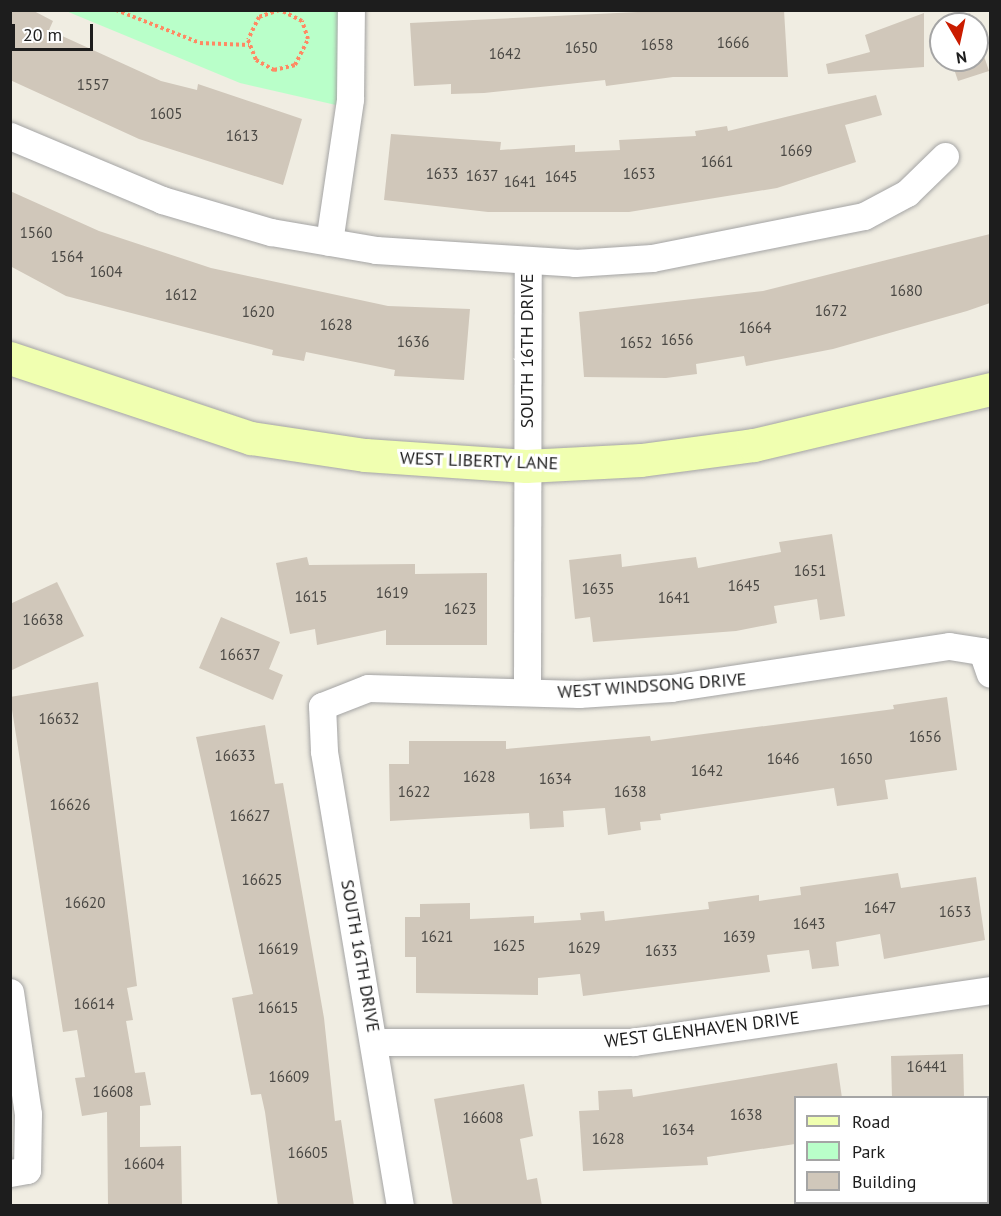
<!DOCTYPE html>
<html>
<head>
<meta charset="utf-8">
<style>
	body { margin:0 }
	#map { position:relative; width:1001px; height:1216px; overflow:hidden; background:#f0ede2; font-family:"PT Sans",sans-serif }
	div>[style] { position:absolute }
	.park>* { inset:0; background:#b9ffc9 }
	.building>* { inset:0; background:#d0c7ba }
	.path>* { height:4px; margin-top:-2px; transform-origin:0; background:repeating-linear-gradient(90deg,#ff8963 0 3px,transparent 0 6px) }
	.roads { filter:drop-shadow(0 0 2px #a4a4a4) drop-shadow(0 0 2px #a4a4a4) }
	.street>* { height:27px; margin:-13.5px; padding:0 13.5px; transform-origin:13.5px; border-radius:13.5px; background:#fff }
	.secondary>* { height:33px; margin:-16.5px; padding:0 16.5px; transform-origin:16.5px; border-radius:16.5px; background:#f0ffb0 }
	span { translate:-50% -50%; white-space:nowrap; text-align:center; line-height:1.15; -webkit-text-stroke:6px #fff; paint-order:stroke }
	.number-label { font-size:15px; color:#4a4844 }
	.number-label span { -webkit-text-stroke-width:0 }
	.street-label { font-size:18px; color:#1d1d1d }
	.frame { position:absolute; inset:0; border:12px solid #1d1d1d; pointer-events:none }
	.legend { position:absolute; left:794px; top:1096px; width:195px; height:108px; box-sizing:border-box; background:#fff; border:2px solid #a5a5a5; margin:0; padding:8px 10px; list-style:none; font-size:18px; color:#1d1d1d }
	.legend li { display:flex; align-items:center; gap:12px; height:30px }
	.legend b { width:30px; border:2px solid #a5a5a5 }
	.north { position:absolute; left:929px; top:12px; width:60px; height:60px; box-sizing:border-box; background:#fff; border:2px solid #a5a5a5; border-radius:50%; rotate:171deg; font-size:16px; font-weight:700; line-height:24px; text-align:center; color:#1d1d1d }
	.north::after { content:''; display:block; margin:auto; width:21px; height:27px; background:#ca1c00; clip-path:polygon(50% 0,100% 100%,50% 72%,0 100%) }
	.scale { position:absolute; left:12px; top:24px; width:81px; height:27px; box-sizing:border-box; border:3px solid #1d1d1d; border-top:0; padding-left:8px; font-size:18px; line-height:21px; white-space:nowrap; color:#1d1d1d; -webkit-text-stroke:4px #fff; paint-order:stroke }
</style>
</head>
<body>
<div id="map">
	<div class="park">
		<i style="clip-path:polygon(66px 11px,351px 11px,349px 108px,240px 83px)"></i>
	</div>
	<div class="building">
		<i style="clip-path:polygon(10px 10px,32px 10px,53px 21px,49px 30px,161px 81px,197px 90px,198px 84px,302px 119px,283px 185px,139px 139px,10px 80px)"></i>
		<i style="clip-path:polygon(679px 10px,784px 10px,788px 77px,673px 77px,606px 86px,605px 80px,484px 93px,451px 94px,451px 84px,414px 86px,410px 23px)"></i>
		<i style="clip-path:polygon(924px 13px,924px 67px,828px 74px,826px 64px,870px 52px,865px 35px)"></i>
		<i style="clip-path:polygon(970px 13px,974px 24px,941px 24px,941px 30px,939px 23px)"></i>
		<i style="clip-path:polygon(977px 35px,989px 71px,958px 81px,951px 60px,977px 60px)"></i>
		<i style="clip-path:polygon(876px 95px,882px 115px,845px 125px,856px 162px,777px 188px,629px 212px,488px 212px,384px 200px,391px 134px,501px 142px,500px 150px,575px 145px,575px 152px,620px 150px,619px 140px,696px 136px,695px 131px,727px 126px,728px 131px)"></i>
		<i style="clip-path:polygon(10px 191px,99px 231px,211px 268px,388px 306px,470px 309px,464px 380px,394px 376px,395px 370px,306px 352px,304px 361px,272px 355px,273px 350px,66px 296px,10px 266px)"></i>
		<i style="clip-path:polygon(990px 234px,990px 303px,967px 311px,833px 349px,746px 366px,744px 356px,696px 364px,697px 374px,666px 378px,584px 377px,579px 312px,763px 291px)"></i>
		<i style="clip-path:polygon(832px 534px,845px 616px,820px 620px,817px 599px,774px 606px,777px 623px,736px 631px,593px 642px,590px 617px,575px 619px,569px 560px,621px 554px,622px 567px,696px 557px,698px 568px,781px 552px,779px 542px)"></i>
		<i style="clip-path:polygon(307px 557px,309px 565px,415px 564px,415px 574px,487px 573px,487px 645px,386px 645px,386px 630px,317px 645px,315px 629px,290px 634px,276px 563px)"></i>
		<i style="clip-path:polygon(57px 582px,84px 636px,10px 671px,10px 604px)"></i>
		<i style="clip-path:polygon(221px 617px,280px 642px,269px 669px,283px 675px,273px 700px,199px 668px)"></i>
		<i style="clip-path:polygon(98px 682px,137px 986px,127px 988px,133px 1020px,126px 1021px,135px 1073px,145px 1072px,151px 1105px,140px 1106px,140px 1147px,181px 1146px,182px 1206px,108px 1206px,107px 1112px,82px 1116px,75px 1078px,85px 1077px,77px 1030px,63px 1032px,48px 938px,10px 697px)"></i>
		<i style="clip-path:polygon(947px 697px,957px 770px,885px 780px,888px 799px,837px 806px,834px 788px,660px 814px,661px 820px,640px 822px,641px 830px,608px 835px,605px 808px,563px 811px,564px 827px,530px 829px,529px 813px,390px 821px,389px 764px,409px 764px,409px 741px,506px 741px,506px 749px,650px 736px,651px 741px,894px 709px,893px 705px)"></i>
		<i style="clip-path:polygon(265px 725px,275px 784px,283px 783px,324px 1018px,335px 1121px,341px 1120px,354px 1206px,278px 1206px,265px 1112px,261px 1094px,251px 1095px,232px 998px,253px 994px,196px 737px)"></i>
		<i style="clip-path:polygon(898px 873px,901px 888px,976px 877px,985px 940px,884px 959px,880px 934px,836px 942px,839px 966px,812px 969px,809px 950px,767px 955px,770px 972px,583px 996px,580px 974px,538px 978px,538px 995px,416px 993px,416px 957px,405px 957px,405px 917px,420px 917px,420px 904px,470px 903px,470px 919px,534px 916px,534px 923px,581px 920px,580px 913px,604px 911px,605px 921px,709px 909px,708px 902px,759px 895px,759px 901px,801px 895px,800px 887px)"></i>
		<i style="clip-path:polygon(963px 1054px,964px 1098px,892px 1098px,891px 1056px)"></i>
		<i style="clip-path:polygon(837px 1063px,842px 1098px,795px 1098px,795px 1144px,707px 1157px,708px 1165px,583px 1171px,579px 1111px,599px 1110px,598px 1091px,632px 1089px,633px 1097px)"></i>
		<i style="clip-path:polygon(524px 1084px,533px 1136px,520px 1139px,527px 1180px,537px 1178px,542px 1206px,453px 1206px,434px 1099px)"></i>
	</div>
	<div class="path">
		<i style="left:116px;top:10px;width:90px;rotate:21.4deg"></i>
		<i style="left:200px;top:43px;width:49px;rotate:2.3deg"></i>
		<i style="left:279px;top:10px;width:21px;rotate:161deg"></i>
		<i style="left:259px;top:17px;width:25px;rotate:116deg"></i>
		<i style="left:248px;top:40px;width:22px;rotate:68deg"></i>
		<i style="left:256px;top:60px;width:21px;rotate:29deg"></i>
		<i style="left:274px;top:70px;width:22px;rotate:-13deg"></i>
		<i style="left:295px;top:65px;width:29px;rotate:-63deg"></i>
		<i style="left:308px;top:39px;width:19px;rotate:-108deg"></i>
		<i style="left:302px;top:21px;width:25px;rotate:-153deg"></i>
	</div>
	<div class="roads">
		<div class="street">
			<i style="left:10px;top:136px;width:165px;rotate:22.8deg"></i>
			<i style="left:162px;top:200px;width:114px;rotate:16.4deg"></i>
			<i style="left:271px;top:232px;width:107px;rotate:9.7deg"></i>
			<i style="left:376px;top:250px;width:199px;rotate:3.7deg"></i>
			<i style="left:575px;top:263px;width:77px;rotate:-3.7deg"></i>
			<i style="left:652px;top:258px;width:216px;rotate:-11.2deg"></i>
			<i style="left:864px;top:216px;width:49px;rotate:-28.1deg"></i>
			<i style="left:907px;top:193px;width:53px;rotate:-44.2deg"></i>
			<i style="left:329px;top:242px;width:145px;rotate:-81.6deg"></i>
			<i style="left:350px;top:99px;width:89px;rotate:-89.4deg"></i>
			<i style="left:527px;top:692px;width:431px;rotate:-89.9deg"></i>
			<i style="left:10px;top:992px;width:123px;rotate:81.6deg"></i>
			<i style="left:28px;top:1114px;width:56px;rotate:91deg"></i>
			<i style="left:27px;top:1170px;width:17px;rotate:170deg"></i>
			<i style="left:375px;top:1042px;width:259px"></i>
			<i style="left:634px;top:1042px;width:360px;rotate:-8.3deg"></i>
			<i style="left:400px;top:1206px;width:461px;rotate:-99.5deg"></i>
			<i style="left:324px;top:751px;width:45px;rotate:-92.5deg"></i>
			<i style="left:322px;top:706px;width:49px;rotate:-21.4deg"></i>
			<i style="left:368px;top:688px;width:211px;rotate:1.6deg"></i>
			<i style="left:579px;top:694px;width:92px;rotate:-3.7deg"></i>
			<i style="left:671px;top:688px;width:281px;rotate:-8.6deg"></i>
			<i style="left:949px;top:646px;width:33px;rotate:9deg"></i>
			<i style="left:982px;top:651px;width:24px;rotate:71deg"></i>
		</div>
		<div class="secondary">
			<i style="left:10px;top:358px;width:254px;rotate:18.4deg"></i>
			<i style="left:251px;top:438px;width:115px;rotate:8.5deg"></i>
			<i style="left:365px;top:455px;width:161px;rotate:3.9deg"></i>
			<i style="left:526px;top:466px;width:115px;rotate:-3deg"></i>
			<i style="left:641px;top:460px;width:114px;rotate:-7.6deg"></i>
			<i style="left:754px;top:445px;width:243px;rotate:-13.3deg"></i>
		</div>
	</div>
	<div class="number-label">
		<span style="left:733px;top:43px">1666</span>
		<span style="left:657px;top:45px">1658</span>
		<span style="left:581px;top:48px">1650</span>
		<span style="left:505px;top:54px">1642</span>
		<span style="left:93px;top:85px">1557</span>
		<span style="left:166px;top:114px">1605</span>
		<span style="left:242px;top:136px">1613</span>
		<span style="left:796px;top:151px">1669</span>
		<span style="left:717px;top:162px">1661</span>
		<span style="left:442px;top:174px">1633</span>
		<span style="left:639px;top:174px">1653</span>
		<span style="left:482px;top:176px">1637</span>
		<span style="left:561px;top:177px">1645</span>
		<span style="left:520px;top:182px">1641</span>
		<span style="left:36px;top:233px">1560</span>
		<span style="left:67px;top:257px">1564</span>
		<span style="left:106px;top:272px">1604</span>
		<span style="left:906px;top:291px">1680</span>
		<span style="left:181px;top:295px">1612</span>
		<span style="left:831px;top:311px">1672</span>
		<span style="left:258px;top:312px">1620</span>
		<span style="left:336px;top:325px">1628</span>
		<span style="left:755px;top:328px">1664</span>
		<span style="left:677px;top:340px">1656</span>
		<span style="left:413px;top:342px">1636</span>
		<span style="left:636px;top:343px">1652</span>
		<span style="left:810px;top:571px">1651</span>
		<span style="left:744px;top:586px">1645</span>
		<span style="left:598px;top:589px">1635</span>
		<span style="left:392px;top:593px">1619</span>
		<span style="left:311px;top:597px">1615</span>
		<span style="left:674px;top:598px">1641</span>
		<span style="left:460px;top:609px">1623</span>
		<span style="left:43px;top:620px">16638</span>
		<span style="left:240px;top:655px">16637</span>
		<span style="left:59px;top:719px">16632</span>
		<span style="left:925px;top:737px">1656</span>
		<span style="left:235px;top:756px">16633</span>
		<span style="left:783px;top:759px">1646</span>
		<span style="left:856px;top:759px">1650</span>
		<span style="left:707px;top:771px">1642</span>
		<span style="left:479px;top:777px">1628</span>
		<span style="left:555px;top:779px">1634</span>
		<span style="left:414px;top:792px">1622</span>
		<span style="left:630px;top:792px">1638</span>
		<span style="left:70px;top:805px">16626</span>
		<span style="left:250px;top:816px">16627</span>
		<span style="left:262px;top:880px">16625</span>
		<span style="left:85px;top:903px">16620</span>
		<span style="left:880px;top:908px">1647</span>
		<span style="left:955px;top:912px">1653</span>
		<span style="left:809px;top:924px">1643</span>
		<span style="left:437px;top:937px">1621</span>
		<span style="left:739px;top:937px">1639</span>
		<span style="left:509px;top:946px">1625</span>
		<span style="left:584px;top:948px">1629</span>
		<span style="left:278px;top:949px">16619</span>
		<span style="left:661px;top:951px">1633</span>
		<span style="left:94px;top:1004px">16614</span>
		<span style="left:278px;top:1008px">16615</span>
		<span style="left:927px;top:1067px">16441</span>
		<span style="left:289px;top:1077px">16609</span>
		<span style="left:113px;top:1092px">16608</span>
		<span style="left:746px;top:1115px">1638</span>
		<span style="left:483px;top:1118px">16608</span>
		<span style="left:678px;top:1130px">1634</span>
		<span style="left:608px;top:1139px">1628</span>
		<span style="left:308px;top:1153px">16605</span>
		<span style="left:144px;top:1164px">16604</span>
	</div>
	<div class="street-label">
		<span style="left:527px;top:351px;rotate:-90deg">SOUTH 16TH DRIVE</span>
		<span style="left:479px;top:461px;rotate:2deg">WEST LIBERTY LANE</span>
		<span style="left:652px;top:686px;rotate:-4deg">WEST WINDSONG DRIVE</span>
		<span style="left:360px;top:956px;rotate:80deg">SOUTH 16TH DRIVE</span>
		<span style="left:702px;top:1030px;rotate:-7deg">WEST GLENHAVEN DRIVE</span>
	</div>
	<div class="frame"></div>
	<ul class="legend">
	<li><b style="height:8px;background:#f0ffb0"></b>Road</li>
	<li><b style="height:16px;background:#b9ffc9"></b>Park</li>
	<li><b style="height:16px;background:#d0c7ba"></b>Building</li>
	</ul>
	<div class="north">N</div>
	<div class="scale">20 m</div>
</div>
</body>
</html>
